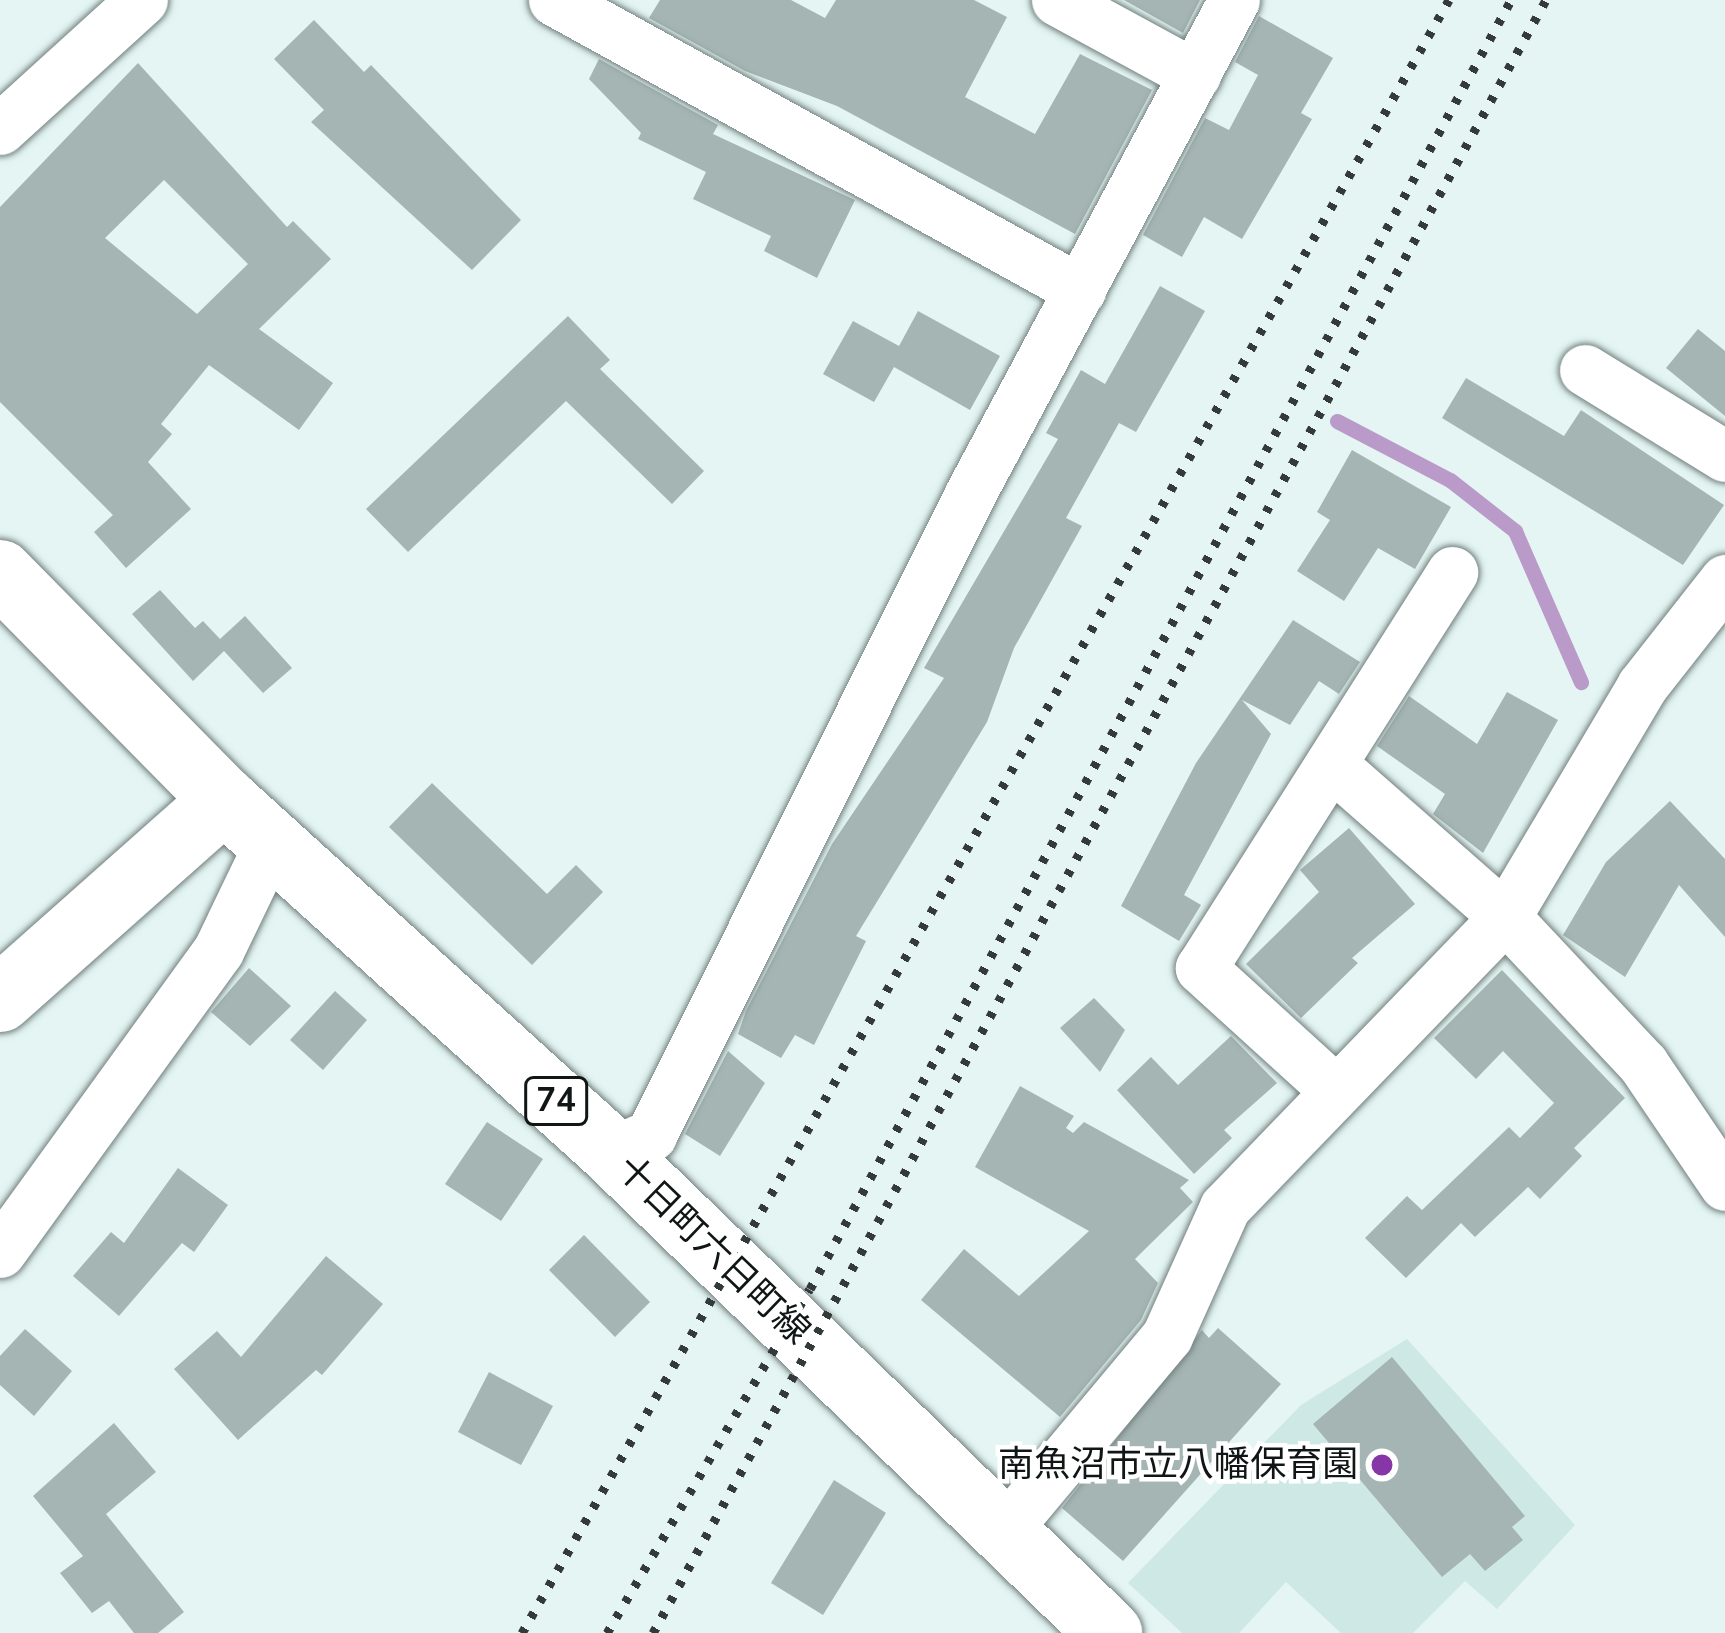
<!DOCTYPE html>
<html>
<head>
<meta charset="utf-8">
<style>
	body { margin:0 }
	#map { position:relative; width:1725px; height:1633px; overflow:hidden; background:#e4f5f3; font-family:"Nunito Sans","Noto Sans JP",sans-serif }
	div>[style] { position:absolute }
	.built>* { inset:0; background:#cee8e5 }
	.stream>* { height:15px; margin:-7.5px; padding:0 7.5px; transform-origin:7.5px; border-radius:7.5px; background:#ba9ac8 }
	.building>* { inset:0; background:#a5b5b3 }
	.roads { filter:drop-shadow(0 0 3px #71807e) drop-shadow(0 0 3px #71807e) }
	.street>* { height:51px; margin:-25.5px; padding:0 25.5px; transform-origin:25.5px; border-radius:25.5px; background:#fff }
	.secondary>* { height:66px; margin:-33px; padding:0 33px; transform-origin:33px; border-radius:33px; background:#fff }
	.primary>* { height:66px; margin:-33px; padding:0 33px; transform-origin:33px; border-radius:33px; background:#fff }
	.rail>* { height:9px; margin-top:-4.5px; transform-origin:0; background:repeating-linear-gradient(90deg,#333a39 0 6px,transparent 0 18px) }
	.dots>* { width:33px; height:33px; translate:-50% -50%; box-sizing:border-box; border:6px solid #fff; border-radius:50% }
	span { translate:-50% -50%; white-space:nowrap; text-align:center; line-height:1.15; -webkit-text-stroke:9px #fff; paint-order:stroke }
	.shield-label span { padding:3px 9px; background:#fff; border:3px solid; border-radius:9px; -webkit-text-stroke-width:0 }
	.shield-label { font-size:33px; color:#101615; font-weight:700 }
	.street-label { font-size:36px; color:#101615 }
	.poi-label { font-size:36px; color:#101615 }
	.right { translate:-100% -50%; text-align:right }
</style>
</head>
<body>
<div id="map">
	<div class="built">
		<i style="clip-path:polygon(1407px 1339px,1575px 1525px,1497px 1609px,1465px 1581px,1413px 1633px,1341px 1633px,1286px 1582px,1239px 1633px,1182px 1633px,1128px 1583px,1301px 1405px)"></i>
	</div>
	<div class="stream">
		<i style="left:1337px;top:421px;width:127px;rotate:27.6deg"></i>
		<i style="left:1450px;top:480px;width:83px;rotate:38.1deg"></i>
		<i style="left:1515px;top:531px;width:165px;rotate:66.4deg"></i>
	</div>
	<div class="building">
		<i style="clip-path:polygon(660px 0,791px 0,825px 18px,836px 0,974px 0,1007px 17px,965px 97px,1035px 134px,1080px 54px,1152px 90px,1075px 234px,837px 106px,745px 71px,649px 18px)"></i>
		<i style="clip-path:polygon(1124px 0,1200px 0,1183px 33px)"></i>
		<i style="clip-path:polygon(1259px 16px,1333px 58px,1301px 113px,1312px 119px,1242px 239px,1204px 217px,1182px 257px,1143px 235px,1205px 118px,1229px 130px,1258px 75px,1235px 62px)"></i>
		<i style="clip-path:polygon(314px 20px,364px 72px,371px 65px,521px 220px,472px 270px,311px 122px,324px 110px,274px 59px)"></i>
		<i style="clip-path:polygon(599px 59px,718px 125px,713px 134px,855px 200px,817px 278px,764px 251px,771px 236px,693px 199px,706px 172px,638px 139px,641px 133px,589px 79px)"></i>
		<i style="clip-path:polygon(evenodd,138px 63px,287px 227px,293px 221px,331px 259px,259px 329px,333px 383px,299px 430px,209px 365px,161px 424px,172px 434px,148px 462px,191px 509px,126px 568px,94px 532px,113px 515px,0 402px,0 207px,138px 63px,164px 180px,248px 264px,197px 314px,105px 238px,164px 180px)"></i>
		<i style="clip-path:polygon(1160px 286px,1205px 311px,1136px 432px,1119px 423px,1066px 518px,1082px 526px,1014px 648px,987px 722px,856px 936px,866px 941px,814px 1045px,795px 1035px,781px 1058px,738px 1034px,746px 1011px,832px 844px,944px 678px,924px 668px,1058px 439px,1046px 433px,1081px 370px,1105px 384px)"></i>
		<i style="clip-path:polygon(918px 311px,1000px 356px,970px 410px,894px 367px,874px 402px,823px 374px,853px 321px,899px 346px)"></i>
		<i style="clip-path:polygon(568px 316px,610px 360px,600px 369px,704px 471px,672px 504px,566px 401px,408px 552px,366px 509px)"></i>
		<i style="clip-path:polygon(1698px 329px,1725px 351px,1725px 416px,1666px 368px)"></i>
		<i style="clip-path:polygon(1466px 378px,1564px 436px,1581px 410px,1724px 505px,1683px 565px,1442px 418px)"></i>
		<i style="clip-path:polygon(1352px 450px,1451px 507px,1415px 569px,1378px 548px,1344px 601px,1297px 571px,1330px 520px,1317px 512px)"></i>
		<i style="clip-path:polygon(160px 590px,195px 628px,203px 621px,220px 639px,245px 616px,292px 668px,263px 693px,224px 651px,193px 681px,132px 614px)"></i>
		<i style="clip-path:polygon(1293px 620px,1360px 662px,1339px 694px,1319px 681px,1290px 725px,1242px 700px,1271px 734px,1184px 895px,1201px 905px,1179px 941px,1121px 906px,1196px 763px)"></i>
		<i style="clip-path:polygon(1507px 692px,1558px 720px,1483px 853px,1433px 814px,1445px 794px,1377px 746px,1409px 696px,1477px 744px)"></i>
		<i style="clip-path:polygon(432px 783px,547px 894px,576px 865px,603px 892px,532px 965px,389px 827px)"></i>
		<i style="clip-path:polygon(1670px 801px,1725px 859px,1725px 937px,1679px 885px,1625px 977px,1563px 935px,1606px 862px)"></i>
		<i style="clip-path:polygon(1349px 828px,1415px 904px,1352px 958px,1358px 963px,1301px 1018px,1246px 964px,1319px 892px,1300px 870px)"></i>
		<i style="clip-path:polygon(249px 968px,291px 1006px,250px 1046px,211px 1012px)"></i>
		<i style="clip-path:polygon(1502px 970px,1625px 1098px,1574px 1148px,1582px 1156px,1540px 1199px,1528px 1187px,1475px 1237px,1461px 1223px,1406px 1278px,1365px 1238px,1407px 1196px,1422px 1210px,1509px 1127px,1520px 1138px,1554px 1103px,1503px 1051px,1476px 1079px,1434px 1038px)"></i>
		<i style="clip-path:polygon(335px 991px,367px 1020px,323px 1070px,290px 1040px)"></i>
		<i style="clip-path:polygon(1094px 998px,1125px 1030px,1100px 1072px,1060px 1028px)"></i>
		<i style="clip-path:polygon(1231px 1036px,1277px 1083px,1224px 1130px,1232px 1138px,1194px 1174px,1117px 1090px,1151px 1057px,1178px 1085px)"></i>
		<i style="clip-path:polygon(728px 1051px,765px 1083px,720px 1156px,685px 1134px)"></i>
		<i style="clip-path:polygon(1020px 1086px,1074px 1116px,1066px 1128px,1073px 1133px,1084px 1122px,1189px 1180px,1180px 1188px,1193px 1202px,1135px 1259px,1158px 1283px,1141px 1320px,1060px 1417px,921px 1300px,964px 1249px,1019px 1296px,1089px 1231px,975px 1167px)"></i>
		<i style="clip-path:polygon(487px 1122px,543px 1159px,501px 1221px,445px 1184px)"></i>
		<i style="clip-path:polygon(178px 1168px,228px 1205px,194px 1252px,182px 1243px,119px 1316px,73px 1276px,111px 1232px,124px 1243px)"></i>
		<i style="clip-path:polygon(584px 1235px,650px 1302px,615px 1337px,549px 1270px)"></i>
		<i style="clip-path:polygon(326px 1256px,383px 1304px,322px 1375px,316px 1370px,238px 1440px,174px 1369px,217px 1331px,241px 1357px)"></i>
		<i style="clip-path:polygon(1218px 1328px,1281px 1384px,1123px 1561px,1062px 1508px,1202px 1330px,1209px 1338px)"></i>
		<i style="clip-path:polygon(25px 1329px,72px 1371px,34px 1416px,0 1385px,0 1356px)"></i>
		<i style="clip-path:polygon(1392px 1357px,1525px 1516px,1512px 1527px,1523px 1540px,1485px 1571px,1470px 1554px,1442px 1577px,1313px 1424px)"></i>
		<i style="clip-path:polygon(489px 1372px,553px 1406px,521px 1465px,458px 1432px)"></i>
		<i style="clip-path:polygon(114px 1423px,156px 1472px,106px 1514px,184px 1612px,158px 1633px,134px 1633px,109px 1601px,92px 1613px,60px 1573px,83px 1556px,33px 1496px)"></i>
		<i style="clip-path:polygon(834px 1480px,886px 1513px,823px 1615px,771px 1583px)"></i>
	</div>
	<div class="roads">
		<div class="street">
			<i style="left:554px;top:0;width:601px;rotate:28.87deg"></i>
			<i style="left:1057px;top:0;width:157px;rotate:28.5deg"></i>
			<i style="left:0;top:129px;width:192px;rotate:-42.3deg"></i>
			<i style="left:1585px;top:370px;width:164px;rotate:31.6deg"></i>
			<i style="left:1331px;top:764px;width:232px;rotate:41.3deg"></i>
			<i style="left:1505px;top:917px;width:202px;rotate:46.8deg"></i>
			<i style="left:1643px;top:1064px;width:146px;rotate:55.9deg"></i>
			<i style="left:1336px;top:1091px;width:183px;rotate:-137.7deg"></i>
			<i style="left:1201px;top:968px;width:469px;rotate:-57.6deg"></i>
			<i style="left:612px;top:1152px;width:43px;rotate:-23.6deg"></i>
			<i style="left:651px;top:1135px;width:716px;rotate:-63.54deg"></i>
			<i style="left:970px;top:494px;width:560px;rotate:-61.88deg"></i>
			<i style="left:0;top:1252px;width:372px;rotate:-54.1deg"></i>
			<i style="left:218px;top:951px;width:122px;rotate:-64.3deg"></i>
			<i style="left:1004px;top:1531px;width:254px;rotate:-50.1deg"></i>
			<i style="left:1167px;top:1336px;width:141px;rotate:-65.8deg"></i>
			<i style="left:1225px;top:1207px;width:403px;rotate:-46deg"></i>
			<i style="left:1505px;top:917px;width:269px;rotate:-59.3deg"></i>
			<i style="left:1642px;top:686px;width:135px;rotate:-51.9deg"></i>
		</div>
		<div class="secondary">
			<i style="left:0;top:999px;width:300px;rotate:-41.6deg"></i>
		</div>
		<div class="primary">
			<i style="left:0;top:573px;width:319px;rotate:45.4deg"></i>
			<i style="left:224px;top:800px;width:524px;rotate:42.21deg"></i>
			<i style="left:612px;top:1152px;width:692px;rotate:44.06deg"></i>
		</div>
	</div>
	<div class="rail">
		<i style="left:522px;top:1633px;width:1878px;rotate:-60.42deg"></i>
		<i style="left:607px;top:1633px;width:399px;rotate:-59.5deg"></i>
		<i style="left:810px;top:1289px;width:1467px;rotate:-61.46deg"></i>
		<i style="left:653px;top:1633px;width:1861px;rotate:-61.33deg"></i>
	</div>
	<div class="dots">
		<i style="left:1382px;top:1465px;background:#8636a6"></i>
	</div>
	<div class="shield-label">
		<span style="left:556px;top:1101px">74</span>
	</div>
	<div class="street-label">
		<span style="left:713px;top:1250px;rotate:44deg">十日町六日町線</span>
	</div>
	<div class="poi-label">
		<span class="right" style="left:1358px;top:1465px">南魚沼市立八幡保育園</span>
	</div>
</div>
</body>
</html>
